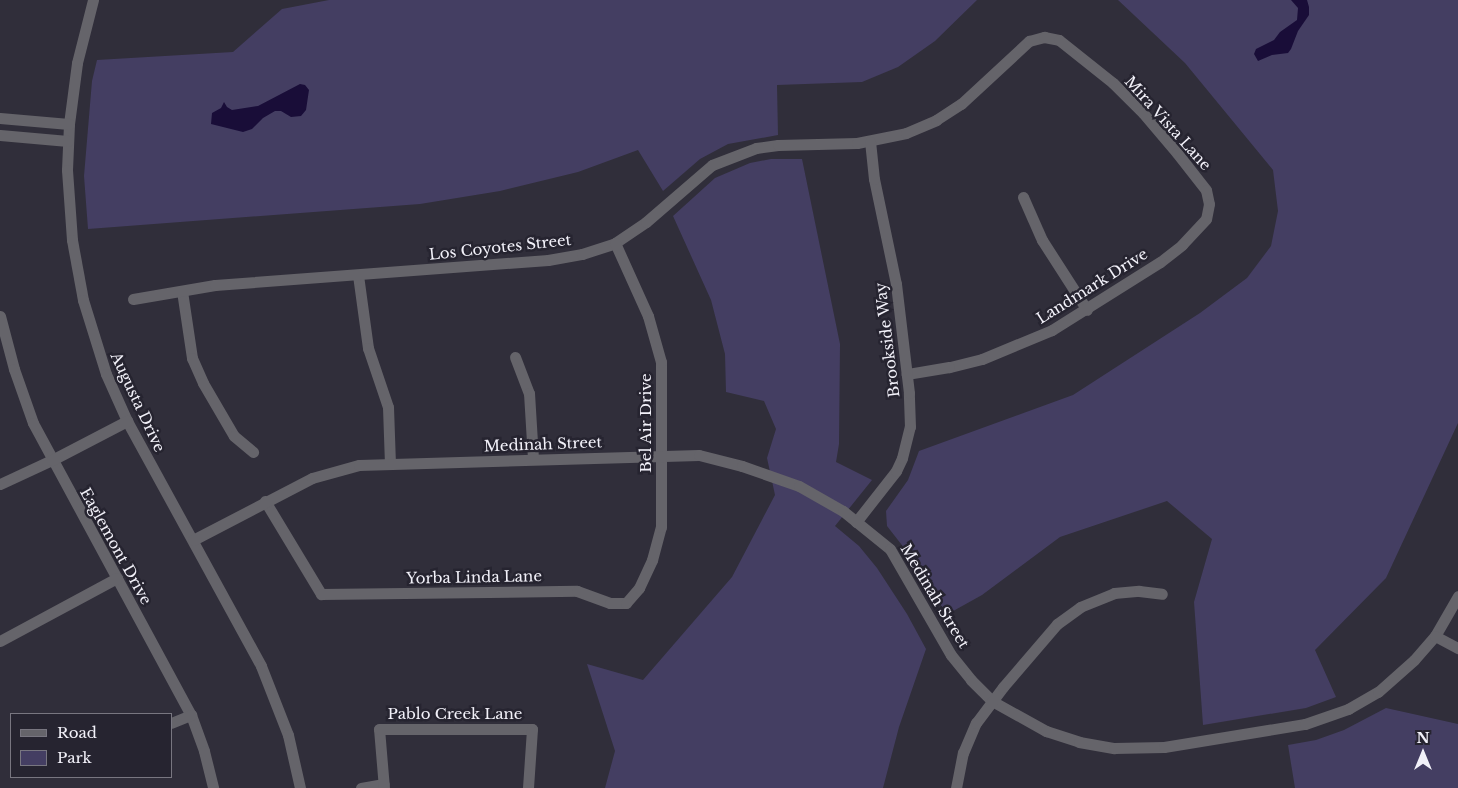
<!DOCTYPE html>
<html>
<head>
<meta charset="utf-8">
<style>
	body { margin:0 }
	#map { position:relative; width:1458px; height:788px; overflow:hidden; background:#302e3a; font-family:"Libre Baskerville",serif }
	div>[style] { position:absolute }
	.green>* { inset:0; background:#443e62 }
	.water>* { inset:0; background:#190d38 }
	.minor>* { height:11px; margin:-5.5px; padding:0 5.5px; transform-origin:5.5px; border-radius:5.5px; background:#65646a }
	span { translate:-50% -50%; white-space:nowrap; text-align:center; line-height:1.15; -webkit-text-stroke:5px #262430; paint-order:stroke }
	.street-label { font-size:15px; color:#f2f1f9 }
	.legend { position:absolute; left:10px; top:713px; width:162px; height:65px; box-sizing:border-box; background:#262430; border:1px solid #787680; margin:0; padding:6px 9px; list-style:none; font-size:15px; color:#f2f1f9 }
	.legend li { display:flex; align-items:center; gap:10px; height:25px }
	.legend b { width:25px; border:1px solid #787680 }
	.north { position:absolute; left:1398px; top:728px; width:50px; height:50px; -webkit-text-stroke:4px #262430; paint-order:stroke; rotate:0deg; font-size:14px; font-weight:700; line-height:20px; text-align:center; color:#f2f1f9 }
	.north::after { content:''; display:block; margin:auto; width:18px; height:22px; background:#f2f1f9; clip-path:polygon(50% 0,100% 100%,50% 72%,0 100%) }
</style>
</head>
<body>
<div id="map">
	<div class="green">
		<i style="clip-path:polygon(329px 0,977px 0,935px 41px,898px 67px,862px 82px,777px 85px,778px 135px,728px 144px,700px 159px,663px 191px,638px 150px,578px 172px,500px 191px,420px 204px,88px 229px,84px 176px,92px 81px,97px 60px,233px 52px,282px 9px)"></i>
		<i style="clip-path:polygon(1118px 0,1458px 0,1458px 423px,1386px 578px,1315px 650px,1336px 697px,1306px 708px,1203px 725px,1194px 602px,1212px 539px,1167px 501px,1060px 537px,982px 595px,946px 615px,926px 576px,887px 526px,886px 511px,908px 480px,919px 451px,1073px 395px,1200px 313px,1247px 278px,1271px 246px,1278px 211px,1273px 170px,1185px 63px)"></i>
		<i style="clip-path:polygon(771px 159px,802px 159px,840px 344px,839px 444px,836px 462px,872px 480px,835px 526px,859px 546px,877px 568px,907px 614px,926px 649px,899px 727px,883px 788px,605px 788px,615px 751px,587px 664px,643px 680px,732px 577px,775px 495px,767px 458px,776px 429px,764px 401px,726px 392px,725px 354px,711px 300px,673px 216px,715px 178px,750px 163px)"></i>
		<i style="clip-path:polygon(1386px 708px,1458px 724px,1458px 788px,1295px 788px,1288px 745px,1316px 740px,1344px 730px)"></i>
	</div>
	<div class="water">
		<i style="clip-path:polygon(1291px 0,1307px 0,1309px 7px,1309px 15px,1298px 31px,1291px 49px,1288px 53px,1272px 55px,1258px 61px,1254px 54px,1256px 49px,1274px 40px,1280px 32px,1297px 20px,1298px 8px)"></i>
		<i style="clip-path:polygon(300px 84px,305px 85px,309px 90px,306px 110px,301px 116px,291px 117px,281px 111px,275px 111px,263px 118px,252px 129px,243px 132px,211px 124px,212px 113px,221px 108px,224px 102px,227px 107px,232px 110px,258px 106px)"></i>
	</div>
	<div class="minor">
		<i style="left:93px;top:0;width:65px;rotate:104.3deg"></i>
		<i style="left:77px;top:63px;width:62px;rotate:97.5deg"></i>
		<i style="left:69px;top:124px;width:46px;rotate:92.5deg"></i>
		<i style="left:67px;top:170px;width:70px;rotate:85.9deg"></i>
		<i style="left:72px;top:240px;width:61px;rotate:79.6deg"></i>
		<i style="left:83px;top:300px;width:77px;rotate:72.7deg"></i>
		<i style="left:106px;top:374px;width:51px;rotate:65.9deg"></i>
		<i style="left:127px;top:421px;width:279px;rotate:61.3deg"></i>
		<i style="left:261px;top:666px;width:74px;rotate:68.6deg"></i>
		<i style="left:288px;top:735px;width:54px;rotate:77.2deg"></i>
		<i style="left:0;top:118px;width:69px;rotate:5deg"></i>
		<i style="left:0;top:135px;width:68px;rotate:5deg"></i>
		<i style="left:1023px;top:197px;width:47px;rotate:66.2deg"></i>
		<i style="left:1042px;top:240px;width:83px;rotate:57.3deg"></i>
		<i style="left:358px;top:275px;width:74px;rotate:82.2deg"></i>
		<i style="left:368px;top:348px;width:62px;rotate:71.3deg"></i>
		<i style="left:388px;top:407px;width:56px;rotate:88deg"></i>
		<i style="left:182px;top:291px;width:68px;rotate:81.5deg"></i>
		<i style="left:192px;top:358px;width:27px;rotate:66deg"></i>
		<i style="left:203px;top:383px;width:61px;rotate:59.7deg"></i>
		<i style="left:234px;top:436px;width:25px;rotate:40deg"></i>
		<i style="left:133px;top:299px;width:83px;rotate:-9.7deg"></i>
		<i style="left:215px;top:285px;width:334px;rotate:-4.3deg"></i>
		<i style="left:548px;top:260px;width:35px;rotate:-10deg"></i>
		<i style="left:582px;top:254px;width:35px;rotate:-18deg"></i>
		<i style="left:615px;top:243px;width:37px;rotate:-34deg"></i>
		<i style="left:646px;top:222px;width:87px;rotate:-40.8deg"></i>
		<i style="left:712px;top:165px;width:47px;rotate:-21.1deg"></i>
		<i style="left:756px;top:148px;width:22px;rotate:-8deg"></i>
		<i style="left:778px;top:145px;width:79px;rotate:-1.5deg"></i>
		<i style="left:857px;top:143px;width:50px;rotate:-11.5deg"></i>
		<i style="left:906px;top:133px;width:33px;rotate:-23deg"></i>
		<i style="left:936px;top:120px;width:30px;rotate:-33deg"></i>
		<i style="left:961px;top:104px;width:93px;rotate:-42.8deg"></i>
		<i style="left:1029px;top:41px;width:16px;rotate:-15deg"></i>
		<i style="left:1044px;top:37px;width:15px;rotate:11deg"></i>
		<i style="left:1059px;top:40px;width:69px;rotate:38.5deg"></i>
		<i style="left:1113px;top:83px;width:42px;rotate:45deg"></i>
		<i style="left:1143px;top:113px;width:52px;rotate:49.6deg"></i>
		<i style="left:1177px;top:153px;width:47px;rotate:51.9deg"></i>
		<i style="left:1206px;top:190px;width:14px;rotate:78deg"></i>
		<i style="left:1209px;top:204px;width:15px;rotate:101deg"></i>
		<i style="left:1206px;top:219px;width:35px;rotate:133deg"></i>
		<i style="left:1182px;top:245px;width:28px;rotate:142deg"></i>
		<i style="left:1160px;top:262px;width:128px;rotate:147.8deg"></i>
		<i style="left:1052px;top:330px;width:76px;rotate:157.5deg"></i>
		<i style="left:982px;top:359px;width:34px;rotate:166deg"></i>
		<i style="left:949px;top:367px;width:43px;rotate:170.5deg"></i>
		<i style="left:0;top:316px;width:55px;rotate:75.2deg"></i>
		<i style="left:14px;top:369px;width:57px;rotate:70.6deg"></i>
		<i style="left:33px;top:423px;width:332px;rotate:61.6deg"></i>
		<i style="left:191px;top:715px;width:38px;rotate:70deg"></i>
		<i style="left:204px;top:751px;width:38px;rotate:76deg"></i>
		<i style="left:515px;top:357px;width:39px;rotate:69deg"></i>
		<i style="left:529px;top:393px;width:66px;rotate:86.5deg"></i>
		<i style="left:0;top:484px;width:57px;rotate:-24.8deg"></i>
		<i style="left:52px;top:460px;width:85px;rotate:-27.5deg"></i>
		<i style="left:265px;top:501px;width:109px;rotate:58.9deg"></i>
		<i style="left:321px;top:594px;width:256px;rotate:-0.7deg"></i>
		<i style="left:577px;top:591px;width:35px;rotate:20deg"></i>
		<i style="left:610px;top:603px;width:16px"></i>
		<i style="left:626px;top:603px;width:20px;rotate:-49deg"></i>
		<i style="left:639px;top:588px;width:31px;rotate:-65deg"></i>
		<i style="left:652px;top:560px;width:34px;rotate:-75deg"></i>
		<i style="left:661px;top:527px;width:165px;rotate:-90deg"></i>
		<i style="left:661px;top:362px;width:48px;rotate:-105.8deg"></i>
		<i style="left:648px;top:316px;width:80px;rotate:-114.3deg"></i>
		<i style="left:856px;top:522px;width:65px;rotate:-51.9deg"></i>
		<i style="left:896px;top:471px;width:14px;rotate:-65deg"></i>
		<i style="left:902px;top:458px;width:32px;rotate:-76deg"></i>
		<i style="left:910px;top:427px;width:34px;rotate:-92deg"></i>
		<i style="left:909px;top:393px;width:110px;rotate:-96.8deg"></i>
		<i style="left:896px;top:284px;width:107px;rotate:-101.8deg"></i>
		<i style="left:874px;top:179px;width:37px;rotate:-96deg"></i>
		<i style="left:193px;top:540px;width:134px;rotate:-27.5deg"></i>
		<i style="left:312px;top:478px;width:49px;rotate:-15.5deg"></i>
		<i style="left:359px;top:465px;width:340px;rotate:-1.7deg"></i>
		<i style="left:699px;top:455px;width:44px;rotate:14.3deg"></i>
		<i style="left:742px;top:466px;width:60px;rotate:19.3deg"></i>
		<i style="left:799px;top:486px;width:51px;rotate:29.6deg"></i>
		<i style="left:843px;top:511px;width:60px;rotate:39deg"></i>
		<i style="left:890px;top:549px;width:122px;rotate:60.1deg"></i>
		<i style="left:951px;top:655px;width:32px;rotate:51deg"></i>
		<i style="left:971px;top:680px;width:30px;rotate:45deg"></i>
		<i style="left:992px;top:701px;width:62px;rotate:29.1deg"></i>
		<i style="left:1046px;top:731px;width:35px;rotate:18deg"></i>
		<i style="left:1079px;top:742px;width:36px;rotate:10deg"></i>
		<i style="left:1114px;top:748px;width:50px;rotate:-1.1deg"></i>
		<i style="left:1164px;top:747px;width:143px;rotate:-9.3deg"></i>
		<i style="left:1305px;top:724px;width:46px;rotate:-19.2deg"></i>
		<i style="left:1348px;top:709px;width:34px;rotate:-30deg"></i>
		<i style="left:1378px;top:692px;width:48px;rotate:-41.6deg"></i>
		<i style="left:1414px;top:660px;width:32px;rotate:-49deg"></i>
		<i style="left:1435px;top:636px;width:46px;rotate:-60.1deg"></i>
		<i style="left:1435px;top:636px;width:26px;rotate:28deg"></i>
		<i style="left:0;top:641px;width:133px;rotate:-28.3deg"></i>
		<i style="left:171px;top:723px;width:22px;rotate:-22deg"></i>
		<i style="left:361px;top:788px;width:23px;rotate:-10deg"></i>
		<i style="left:384px;top:788px;width:59px;rotate:-94.8deg"></i>
		<i style="left:379px;top:729px;width:153px"></i>
		<i style="left:532px;top:729px;width:59px;rotate:93.9deg"></i>
		<i style="left:956px;top:788px;width:36px;rotate:-79deg"></i>
		<i style="left:963px;top:753px;width:33px;rotate:-67deg"></i>
		<i style="left:976px;top:723px;width:45px;rotate:-53.1deg"></i>
		<i style="left:1003px;top:687px;width:83px;rotate:-49.4deg"></i>
		<i style="left:1057px;top:624px;width:29px;rotate:-36deg"></i>
		<i style="left:1080px;top:607px;width:37px;rotate:-22deg"></i>
		<i style="left:1114px;top:593px;width:25px;rotate:-5deg"></i>
		<i style="left:1139px;top:591px;width:23px;rotate:7deg"></i>
	</div>
	<div class="street-label">
		<span style="left:1168px;top:123px;rotate:48deg">Mira Vista Lane</span>
		<span style="left:500px;top:247px;rotate:-6deg">Los Coyotes Street</span>
		<span style="left:1092px;top:286px;rotate:-32deg">Landmark Drive</span>
		<span style="left:887px;top:340px;rotate:-97deg">Brookside Way</span>
		<span style="left:138px;top:402px;rotate:65deg">Augusta Drive</span>
		<span style="left:646px;top:423px;rotate:-90deg">Bel Air Drive</span>
		<span style="left:543px;top:444px;rotate:-2deg">Medinah Street</span>
		<span style="left:116px;top:546px;rotate:61deg">Eaglemont Drive</span>
		<span style="left:474px;top:577px;rotate:-1deg">Yorba Linda Lane</span>
		<span style="left:935px;top:596px;rotate:59deg">Medinah Street</span>
		<span style="left:455px;top:714px">Pablo Creek Lane</span>
	</div>
	<ul class="legend">
	<li><b style="height:6px;background:#65646a"></b>Road</li>
	<li><b style="height:14px;background:#443e62"></b>Park</li>
	</ul>
	<div class="north">N</div>
</div>
</body>
</html>
